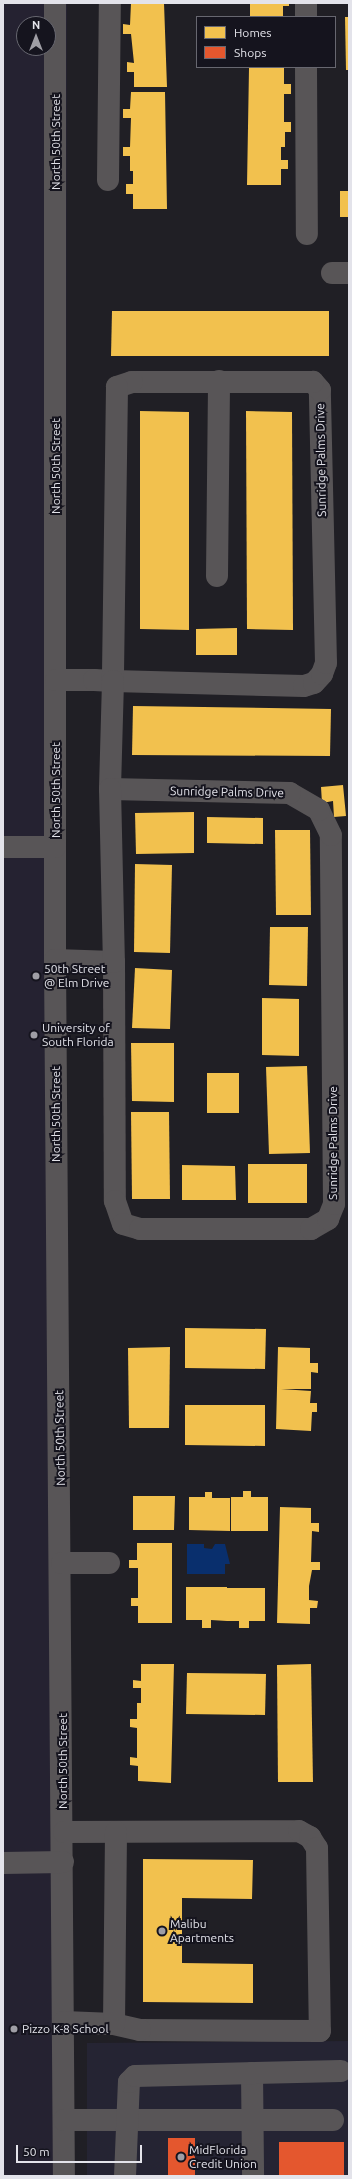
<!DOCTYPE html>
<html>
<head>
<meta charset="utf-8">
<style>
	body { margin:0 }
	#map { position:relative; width:352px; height:2179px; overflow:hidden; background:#201f25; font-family:Ubuntu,sans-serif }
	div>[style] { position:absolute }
	.built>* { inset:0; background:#252433 }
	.education>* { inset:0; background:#252231 }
	.water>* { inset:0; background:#092f6d }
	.homes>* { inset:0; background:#f2c14e }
	.shops>* { inset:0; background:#e4572e }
	.minor>* { height:22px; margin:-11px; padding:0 11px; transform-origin:11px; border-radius:11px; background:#585557 }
	.dots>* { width:11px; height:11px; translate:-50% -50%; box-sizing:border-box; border:2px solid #15141e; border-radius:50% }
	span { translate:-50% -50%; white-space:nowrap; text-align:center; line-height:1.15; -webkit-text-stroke:4px #15141e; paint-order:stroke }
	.street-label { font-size:12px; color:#e3e3ea }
	.poi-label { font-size:12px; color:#e3e3ea }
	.left { translate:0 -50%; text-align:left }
	.frame { position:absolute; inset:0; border:4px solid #e3e3ea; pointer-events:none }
	.legend { position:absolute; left:196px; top:16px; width:140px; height:52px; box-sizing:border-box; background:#15141e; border:1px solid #676770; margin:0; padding:5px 7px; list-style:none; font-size:12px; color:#e3e3ea }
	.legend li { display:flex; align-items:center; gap:8px; height:20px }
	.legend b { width:20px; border:1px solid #676770 }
	.north { position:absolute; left:16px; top:16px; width:40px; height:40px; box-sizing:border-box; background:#15141e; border:1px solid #676770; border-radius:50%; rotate:0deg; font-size:11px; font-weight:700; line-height:16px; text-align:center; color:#e3e3ea }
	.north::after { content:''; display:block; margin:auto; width:14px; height:18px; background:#9f9ea5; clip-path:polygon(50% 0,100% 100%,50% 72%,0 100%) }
	.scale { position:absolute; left:16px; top:2145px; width:126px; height:18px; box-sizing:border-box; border:2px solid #e3e3ea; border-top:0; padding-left:5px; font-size:12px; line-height:14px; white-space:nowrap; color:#e3e3ea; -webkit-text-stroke:3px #15141e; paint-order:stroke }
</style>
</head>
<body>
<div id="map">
	<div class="built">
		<i style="clip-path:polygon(349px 2041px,349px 2176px,87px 2176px,87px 2043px)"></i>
	</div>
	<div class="education">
		<i style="clip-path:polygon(evenodd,3px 3px,67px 3px,64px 2176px,3px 2176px,3px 3px,24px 24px,48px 24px,48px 48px,24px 48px,24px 24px)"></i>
	</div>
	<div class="water">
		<i style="clip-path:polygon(187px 1544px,204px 1544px,204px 1548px,212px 1549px,215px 1544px,225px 1544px,230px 1564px,225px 1564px,225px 1574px,187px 1574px)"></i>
	</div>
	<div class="homes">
		<i style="clip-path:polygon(131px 3px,164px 3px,167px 87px,134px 87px,134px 72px,127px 72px,127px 62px,134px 63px,131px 34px,123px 34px,123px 24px,130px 25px)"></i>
		<i style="clip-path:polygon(250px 3px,289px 3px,289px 6px,283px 6px,283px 17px,250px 17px)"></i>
		<i style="clip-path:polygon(345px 17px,349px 17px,349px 70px,346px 70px)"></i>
		<i style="clip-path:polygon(249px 68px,284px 68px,284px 84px,291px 84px,291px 94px,284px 94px,284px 122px,291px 122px,291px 132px,285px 132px,285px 147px,281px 147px,281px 160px,288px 160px,288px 169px,281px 169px,281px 185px,247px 185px)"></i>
		<i style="clip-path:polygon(131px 92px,165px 92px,167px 209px,133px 209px,133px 194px,126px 194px,126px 184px,133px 184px,133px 171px,130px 171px,130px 156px,123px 156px,123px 147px,130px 147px,131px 118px,123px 118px,123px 109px,130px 109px)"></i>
		<i style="clip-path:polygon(340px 191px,349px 191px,349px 217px,340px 217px)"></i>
		<i style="clip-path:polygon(112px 311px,329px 311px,329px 356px,111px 356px)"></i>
		<i style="clip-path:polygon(140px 411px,189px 412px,189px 630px,140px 629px)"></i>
		<i style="clip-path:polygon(246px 411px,292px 412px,293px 630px,247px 629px)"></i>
		<i style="clip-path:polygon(237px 628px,237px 655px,196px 655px,196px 629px)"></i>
		<i style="clip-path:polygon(133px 706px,331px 709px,330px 756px,132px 755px)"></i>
		<i style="clip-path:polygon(343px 785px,346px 816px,334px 817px,333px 801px,322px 803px,321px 787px)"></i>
		<i style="clip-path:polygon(194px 812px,194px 853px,136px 854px,135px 813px)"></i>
		<i style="clip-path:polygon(207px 817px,263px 818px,263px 844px,207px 843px)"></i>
		<i style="clip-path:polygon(275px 830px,310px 830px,311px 915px,276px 915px)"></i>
		<i style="clip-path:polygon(135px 864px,172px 865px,170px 953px,134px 952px)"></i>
		<i style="clip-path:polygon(270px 927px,308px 927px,307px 986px,269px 985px)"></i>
		<i style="clip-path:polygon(135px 968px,172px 970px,170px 1029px,132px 1028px)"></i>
		<i style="clip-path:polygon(262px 998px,299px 999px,299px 1056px,262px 1055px)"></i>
		<i style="clip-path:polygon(131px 1043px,174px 1043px,174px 1102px,132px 1101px)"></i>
		<i style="clip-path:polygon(307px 1066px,310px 1153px,269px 1154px,266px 1067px)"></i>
		<i style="clip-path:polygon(207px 1073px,239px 1073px,239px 1113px,207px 1113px)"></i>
		<i style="clip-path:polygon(131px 1112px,169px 1112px,170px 1199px,132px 1199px)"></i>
		<i style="clip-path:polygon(248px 1164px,307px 1164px,307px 1203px,248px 1203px)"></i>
		<i style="clip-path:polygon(182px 1165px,235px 1166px,236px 1200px,182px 1200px)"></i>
		<i style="clip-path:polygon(185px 1328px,266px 1329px,265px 1369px,185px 1368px)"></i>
		<i style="clip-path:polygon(170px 1347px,169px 1428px,129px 1428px,128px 1348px)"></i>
		<i style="clip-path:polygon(278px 1347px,310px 1348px,310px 1363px,318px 1363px,318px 1373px,311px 1372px,311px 1389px,281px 1389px,311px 1391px,310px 1403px,317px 1403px,317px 1412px,312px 1412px,311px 1431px,276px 1429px)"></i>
		<i style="clip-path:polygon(185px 1405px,265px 1405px,265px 1446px,185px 1445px)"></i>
		<i style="clip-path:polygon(243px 1491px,251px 1491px,251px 1497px,268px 1497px,268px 1531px,231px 1531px,231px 1497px,243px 1497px)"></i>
		<i style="clip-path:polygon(205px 1492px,212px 1492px,212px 1498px,230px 1498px,230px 1531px,189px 1530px,189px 1497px,205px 1497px)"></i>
		<i style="clip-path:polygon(133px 1496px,175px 1496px,174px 1530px,133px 1530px)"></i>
		<i style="clip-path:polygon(280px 1507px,311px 1508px,311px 1523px,319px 1523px,319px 1532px,312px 1531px,311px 1562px,320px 1562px,320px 1570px,312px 1570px,309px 1586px,309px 1600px,318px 1601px,317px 1608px,310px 1608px,310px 1624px,277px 1623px)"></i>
		<i style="clip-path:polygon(137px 1543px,172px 1543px,172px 1623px,138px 1623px,138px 1606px,131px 1606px,131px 1598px,138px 1598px,138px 1568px,129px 1568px,129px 1560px,137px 1560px)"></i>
		<i style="clip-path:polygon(186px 1587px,227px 1587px,227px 1621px,211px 1620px,211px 1628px,202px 1628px,202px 1620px,186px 1620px)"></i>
		<i style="clip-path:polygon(227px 1588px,265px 1588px,265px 1621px,249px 1621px,249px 1628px,239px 1628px,239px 1621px,227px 1621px)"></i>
		<i style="clip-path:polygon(141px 1664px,174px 1664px,171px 1783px,138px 1781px,138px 1766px,130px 1765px,130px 1757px,137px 1758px,137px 1728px,130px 1727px,130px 1719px,137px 1719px,137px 1703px,141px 1703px,141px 1688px,133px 1688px,133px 1680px,141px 1681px)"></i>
		<i style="clip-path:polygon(311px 1664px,313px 1782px,278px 1782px,277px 1665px)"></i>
		<i style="clip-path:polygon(187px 1673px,266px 1674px,265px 1715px,186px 1714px)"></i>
		<i style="clip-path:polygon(143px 1859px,253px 1860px,252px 1899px,182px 1898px,182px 1963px,253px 1964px,253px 2003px,143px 2002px)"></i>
	</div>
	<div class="shops">
		<i style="clip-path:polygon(168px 2138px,195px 2138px,195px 2176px,168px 2176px)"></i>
		<i style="clip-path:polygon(279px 2142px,344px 2142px,344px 2176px,279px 2176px)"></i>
	</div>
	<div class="minor">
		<i style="left:55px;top:3px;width:957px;rotate:90deg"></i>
		<i style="left:55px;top:960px;width:1216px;rotate:89.58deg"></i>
		<i style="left:306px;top:3px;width:14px;rotate:90deg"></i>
		<i style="left:306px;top:67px;width:167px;rotate:89.7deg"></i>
		<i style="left:108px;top:180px;width:177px;rotate:-89.4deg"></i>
		<i style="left:332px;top:273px;width:17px"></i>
		<i style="left:217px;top:576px;width:195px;rotate:-89.4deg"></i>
		<i style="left:56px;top:680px;width:38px"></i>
		<i style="left:94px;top:680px;width:19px;rotate:3deg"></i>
		<i style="left:113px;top:681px;width:191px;rotate:1.5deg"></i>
		<i style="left:304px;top:686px;width:10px;rotate:-17deg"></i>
		<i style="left:314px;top:683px;width:12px;rotate:-48deg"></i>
		<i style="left:322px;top:674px;width:12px;rotate:-70deg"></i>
		<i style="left:326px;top:663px;width:273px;rotate:-91.3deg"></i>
		<i style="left:320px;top:390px;width:11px;rotate:-131deg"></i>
		<i style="left:313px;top:382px;width:181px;rotate:180deg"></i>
		<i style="left:132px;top:382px;width:16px;rotate:162deg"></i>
		<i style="left:117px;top:387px;width:294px;rotate:90.8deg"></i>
		<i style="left:113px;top:681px;width:108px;rotate:91.6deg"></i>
		<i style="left:3px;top:847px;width:52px"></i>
		<i style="left:55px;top:960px;width:59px;rotate:1.9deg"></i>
		<i style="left:114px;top:962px;width:239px;rotate:89.8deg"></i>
		<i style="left:115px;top:1201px;width:24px;rotate:71deg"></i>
		<i style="left:123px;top:1224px;width:18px;rotate:16deg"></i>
		<i style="left:140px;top:1229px;width:171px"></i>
		<i style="left:311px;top:1229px;width:20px;rotate:-30deg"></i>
		<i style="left:328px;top:1219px;width:16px;rotate:-68deg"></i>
		<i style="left:334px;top:1204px;width:369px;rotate:-90.5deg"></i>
		<i style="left:331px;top:835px;width:28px;rotate:-116deg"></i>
		<i style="left:319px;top:810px;width:34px;rotate:-150deg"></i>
		<i style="left:290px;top:793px;width:180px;rotate:-178.7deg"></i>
		<i style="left:110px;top:789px;width:173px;rotate:88.7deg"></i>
		<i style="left:62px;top:1563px;width:47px"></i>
		<i style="left:64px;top:1832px;width:235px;rotate:-0.2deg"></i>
		<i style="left:299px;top:1831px;width:13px;rotate:29deg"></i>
		<i style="left:310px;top:1837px;width:13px;rotate:58deg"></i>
		<i style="left:317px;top:1848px;width:183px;rotate:89.1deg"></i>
		<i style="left:320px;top:2031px;width:180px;rotate:-179.7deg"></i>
		<i style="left:140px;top:2030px;width:27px;rotate:-167deg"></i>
		<i style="left:114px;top:2024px;width:50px;rotate:-177.7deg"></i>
		<i style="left:3px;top:1863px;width:60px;rotate:-1deg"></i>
		<i style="left:114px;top:2024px;width:192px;rotate:-89.4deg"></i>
		<i style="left:252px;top:2073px;width:103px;rotate:89.4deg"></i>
		<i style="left:64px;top:2120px;width:269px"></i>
		<i style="left:125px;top:2176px;width:94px;rotate:-87.6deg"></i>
		<i style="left:129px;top:2082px;width:8px;rotate:-45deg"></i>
		<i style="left:135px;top:2076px;width:206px;rotate:-1.4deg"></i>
	</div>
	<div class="dots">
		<i style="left:36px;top:976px;background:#9f9ea5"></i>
		<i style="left:34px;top:1035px;background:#9f9ea5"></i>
		<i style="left:162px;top:1931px;background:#9f9ea5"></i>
		<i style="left:14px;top:2029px;background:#9f9ea5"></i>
		<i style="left:181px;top:2157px;background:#9f9ea5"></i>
	</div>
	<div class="street-label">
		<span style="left:56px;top:142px;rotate:-90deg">North 50th Street</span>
		<span style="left:321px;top:460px;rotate:-91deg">Sunridge Palms Drive</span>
		<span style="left:56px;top:466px;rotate:-90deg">North 50th Street</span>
		<span style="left:56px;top:790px;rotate:-90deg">North 50th Street</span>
		<span style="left:227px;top:792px;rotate:1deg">Sunridge Palms Drive</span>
		<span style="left:56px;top:1114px;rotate:-90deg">North 50th Street</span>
		<span style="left:333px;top:1143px;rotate:-90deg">Sunridge Palms Drive</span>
		<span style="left:60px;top:1438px;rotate:-91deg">North 50th Street</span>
		<span style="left:63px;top:1761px;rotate:-90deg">North 50th Street</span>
	</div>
	<div class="poi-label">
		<span class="left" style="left:44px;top:976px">50th Street<br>@ Elm Drive</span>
		<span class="left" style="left:42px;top:1035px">University of<br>South Florida</span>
		<span class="left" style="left:170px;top:1931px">Malibu<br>Apartments</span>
		<span class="left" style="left:22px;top:2029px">Pizzo K-8 School</span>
		<span class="left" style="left:189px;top:2157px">MidFlorida<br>Credit Union</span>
	</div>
	<div class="frame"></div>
	<ul class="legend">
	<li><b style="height:11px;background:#f2c14e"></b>Homes</li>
	<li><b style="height:11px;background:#e4572e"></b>Shops</li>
	</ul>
	<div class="north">N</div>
	<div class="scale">50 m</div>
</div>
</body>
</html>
